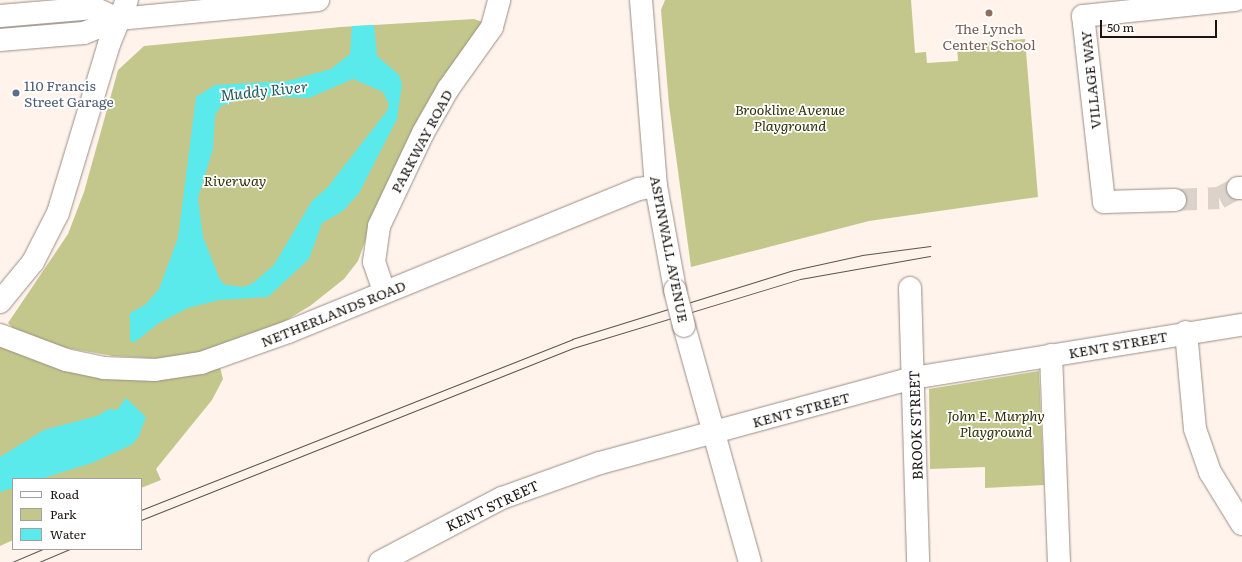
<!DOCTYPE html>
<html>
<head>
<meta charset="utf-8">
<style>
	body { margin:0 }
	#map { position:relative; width:1242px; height:562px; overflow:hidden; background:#fff3eb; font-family:Literata,serif }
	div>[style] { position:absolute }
	.green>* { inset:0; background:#c3c78b }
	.water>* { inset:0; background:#5beaeb }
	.minor-tunnel>* { height:22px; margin-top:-11px; transform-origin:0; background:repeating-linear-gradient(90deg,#dcd2ca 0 22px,transparent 0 33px) }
	.roads { filter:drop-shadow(0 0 1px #998f87) drop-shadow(0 0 1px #998f87) }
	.minor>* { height:22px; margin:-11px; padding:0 11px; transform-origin:11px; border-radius:11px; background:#fff }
	.major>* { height:22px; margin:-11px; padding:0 11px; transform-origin:11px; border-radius:11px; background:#fff }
	.highway>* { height:22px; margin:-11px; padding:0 11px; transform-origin:11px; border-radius:11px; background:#fff }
	.tram>* { height:1px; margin:-0.5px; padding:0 0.5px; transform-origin:0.5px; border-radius:0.5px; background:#5c5551 }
	.bridges { filter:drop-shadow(0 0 1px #998f87) drop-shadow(0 0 1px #998f87) }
	.major-bridge>* { height:22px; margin:-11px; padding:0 11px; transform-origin:11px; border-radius:11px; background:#fff }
	.dots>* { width:11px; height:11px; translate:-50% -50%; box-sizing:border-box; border:2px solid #fff; border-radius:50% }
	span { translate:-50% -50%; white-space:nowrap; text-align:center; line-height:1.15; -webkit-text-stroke:3.5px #fff; paint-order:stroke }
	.education-label { font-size:14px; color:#785e54 }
	.street-label { font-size:14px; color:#191512 }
	.service-label { font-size:14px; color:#4e5e75 }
	.left { translate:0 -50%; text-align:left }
	.park-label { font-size:14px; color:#2f3005; font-style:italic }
	.water-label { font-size:15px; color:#1d595a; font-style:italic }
	.legend { position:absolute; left:12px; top:478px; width:130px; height:72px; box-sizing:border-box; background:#fff; border:1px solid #a3a1a0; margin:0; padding:5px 7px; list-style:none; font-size:12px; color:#191512 }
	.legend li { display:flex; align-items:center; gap:8px; height:20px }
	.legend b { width:20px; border:1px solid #a3a1a0 }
	.scale { position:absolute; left:1100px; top:20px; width:117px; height:18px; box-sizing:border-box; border:2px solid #191512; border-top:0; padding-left:5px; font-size:12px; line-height:14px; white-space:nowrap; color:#191512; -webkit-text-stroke:3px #fff; paint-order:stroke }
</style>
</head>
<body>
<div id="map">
	<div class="green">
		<i style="clip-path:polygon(665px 0,911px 0,915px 53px,926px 52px,927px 63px,958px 61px,957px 45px,1025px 39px,1038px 197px,869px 221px,691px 267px,669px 105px,661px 10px)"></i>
		<i style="clip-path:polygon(474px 19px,483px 22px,422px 112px,379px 203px,358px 261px,344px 279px,310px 306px,278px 325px,221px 348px,167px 359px,113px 356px,61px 347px,17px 332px,8px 323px,68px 234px,84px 192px,118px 70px,144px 46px,341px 27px)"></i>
		<i style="clip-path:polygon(0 346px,73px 372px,220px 367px,223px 379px,212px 400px,156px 469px,161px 480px,141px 488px,141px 479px,13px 479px,13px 540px,0 546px)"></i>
		<i style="clip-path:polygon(1039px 371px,1044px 485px,985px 488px,985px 467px,930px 469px,929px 389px)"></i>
	</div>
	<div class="water">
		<i style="clip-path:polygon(evenodd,374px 25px,377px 56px,399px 75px,402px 84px,397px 119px,359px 193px,343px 211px,322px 223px,309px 259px,268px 297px,219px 300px,188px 308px,159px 323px,135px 342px,130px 341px,130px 313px,145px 305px,159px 289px,178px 238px,196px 97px,215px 85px,288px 81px,331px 69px,350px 54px,352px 26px,374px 25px,353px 79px,383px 92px,389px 104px,387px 111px,327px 188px,312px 201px,274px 265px,253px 283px,244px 287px,226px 285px,220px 280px,203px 237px,198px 198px,213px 149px,215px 115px,221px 106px,251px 96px,309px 98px,353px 79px)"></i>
		<i style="clip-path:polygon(126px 398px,146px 417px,138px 438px,131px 445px,92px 463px,40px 479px,13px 479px,13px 488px,0 492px,0 457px,44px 430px,97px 416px,109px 409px,117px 410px)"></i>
	</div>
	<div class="minor-tunnel">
		<i style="left:1175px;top:200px;width:44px;rotate:-2.6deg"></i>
		<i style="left:1219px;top:198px;width:21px;rotate:-28deg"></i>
	</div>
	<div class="roads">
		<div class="minor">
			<i style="left:1238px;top:188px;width:4px"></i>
			<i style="left:1175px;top:200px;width:71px;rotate:178.4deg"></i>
			<i style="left:1104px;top:202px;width:187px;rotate:-96.4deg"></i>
			<i style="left:1083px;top:16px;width:153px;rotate:-6deg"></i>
			<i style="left:910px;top:288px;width:274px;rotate:88.3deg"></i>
			<i style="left:384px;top:291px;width:31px;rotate:-109deg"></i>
			<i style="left:374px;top:262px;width:36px;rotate:-82deg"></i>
			<i style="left:379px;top:226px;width:103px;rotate:-64.7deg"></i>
			<i style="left:423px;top:133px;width:51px;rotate:-60.4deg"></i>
			<i style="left:448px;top:89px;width:76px;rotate:-54.6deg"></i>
			<i style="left:492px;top:27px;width:28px;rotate:-75deg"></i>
			<i style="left:1186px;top:332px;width:97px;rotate:84.7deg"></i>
			<i style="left:1195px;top:429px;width:46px;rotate:70.8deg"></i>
			<i style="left:1210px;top:472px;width:61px;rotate:58.4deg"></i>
			<i style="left:0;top:335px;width:71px;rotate:20.7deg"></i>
			<i style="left:66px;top:360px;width:39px;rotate:12deg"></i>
			<i style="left:104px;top:368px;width:51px;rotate:2.2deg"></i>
			<i style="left:155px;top:370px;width:47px;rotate:-8.7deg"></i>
			<i style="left:201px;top:363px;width:92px;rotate:-19.6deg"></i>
			<i style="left:288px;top:332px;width:379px;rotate:-22.2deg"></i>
			<i style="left:639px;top:189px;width:17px;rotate:-10deg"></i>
			<i style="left:1051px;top:355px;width:207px;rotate:87.8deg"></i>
			<i style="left:380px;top:562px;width:138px;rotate:-27.7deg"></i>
			<i style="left:502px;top:498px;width:104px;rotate:-19.7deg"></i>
			<i style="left:600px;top:463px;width:324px;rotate:-15.2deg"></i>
			<i style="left:913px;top:378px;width:333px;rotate:-9.2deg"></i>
		</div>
		<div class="major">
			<i style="left:641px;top:0;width:187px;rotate:85.4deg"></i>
			<i style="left:656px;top:186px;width:106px;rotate:79.6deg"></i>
			<i style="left:684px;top:326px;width:245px;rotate:74.4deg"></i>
		</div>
		<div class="highway">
			<i style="left:0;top:16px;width:94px;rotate:-4.9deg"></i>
			<i style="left:94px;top:8px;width:26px;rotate:25deg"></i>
			<i style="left:0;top:40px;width:84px;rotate:-4.8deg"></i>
			<i style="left:84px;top:33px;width:37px;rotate:-22deg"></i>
			<i style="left:118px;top:19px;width:201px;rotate:-5.4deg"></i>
			<i style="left:0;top:302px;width:52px;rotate:-50.5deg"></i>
			<i style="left:33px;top:262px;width:55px;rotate:-63deg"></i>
			<i style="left:58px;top:213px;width:177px;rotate:-73.2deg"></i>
			<i style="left:109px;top:44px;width:48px;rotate:-67.8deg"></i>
		</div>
	</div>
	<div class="tram">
		<i style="left:141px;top:510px;width:464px;rotate:-21.6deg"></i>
		<i style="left:572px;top:339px;width:232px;rotate:-17.3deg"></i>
		<i style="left:794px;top:270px;width:70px;rotate:-12.4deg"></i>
		<i style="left:862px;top:255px;width:69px;rotate:-7.5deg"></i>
		<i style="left:141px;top:520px;width:465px;rotate:-21.7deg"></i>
		<i style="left:573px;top:348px;width:237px;rotate:-16.9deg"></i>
		<i style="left:800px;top:279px;width:132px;rotate:-10deg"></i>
		<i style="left:12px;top:562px;width:34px;rotate:-23deg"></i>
		<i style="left:39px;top:562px;width:34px;rotate:-23deg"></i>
	</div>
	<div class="bridges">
		<div class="major-bridge">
			<i style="left:675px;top:290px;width:37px;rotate:76deg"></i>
		</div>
	</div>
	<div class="dots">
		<i style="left:989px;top:13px;background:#8d6e63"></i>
		<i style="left:16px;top:93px;background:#5c6f8a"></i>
	</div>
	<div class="education-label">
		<span style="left:989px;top:36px">The Lynch<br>Center School</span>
	</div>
	<div class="street-label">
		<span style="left:1090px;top:80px;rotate:-96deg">VILLAGE WAY</span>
		<span style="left:421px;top:141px;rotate:-62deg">PARKWAY ROAD</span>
		<span style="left:670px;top:249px;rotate:79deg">ASPINWALL AVENUE</span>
		<span style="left:333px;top:313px;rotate:-22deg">NETHERLANDS ROAD</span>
		<span style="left:1118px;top:344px;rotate:-10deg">KENT STREET</span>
		<span style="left:801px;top:409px;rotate:-15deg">KENT STREET</span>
		<span style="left:915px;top:425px;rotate:-92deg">BROOK STREET</span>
		<span style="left:492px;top:505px;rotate:-25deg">KENT STREET</span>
	</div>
	<div class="service-label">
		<span class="left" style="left:24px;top:93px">110 Francis<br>Street Garage</span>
	</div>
	<div class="park-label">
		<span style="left:790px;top:117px">Brookline Avenue<br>Playground</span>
		<span style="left:235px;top:180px">Riverway</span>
		<span style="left:996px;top:423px">John E. Murphy<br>Playground</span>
	</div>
	<div class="water-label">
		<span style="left:264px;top:90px;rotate:-6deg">Muddy River</span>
	</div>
	<ul class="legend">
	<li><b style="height:5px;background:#fff"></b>Road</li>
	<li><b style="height:11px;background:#c3c78b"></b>Park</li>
	<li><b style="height:11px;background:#5beaeb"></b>Water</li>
	</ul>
	<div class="scale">50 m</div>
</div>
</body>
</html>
